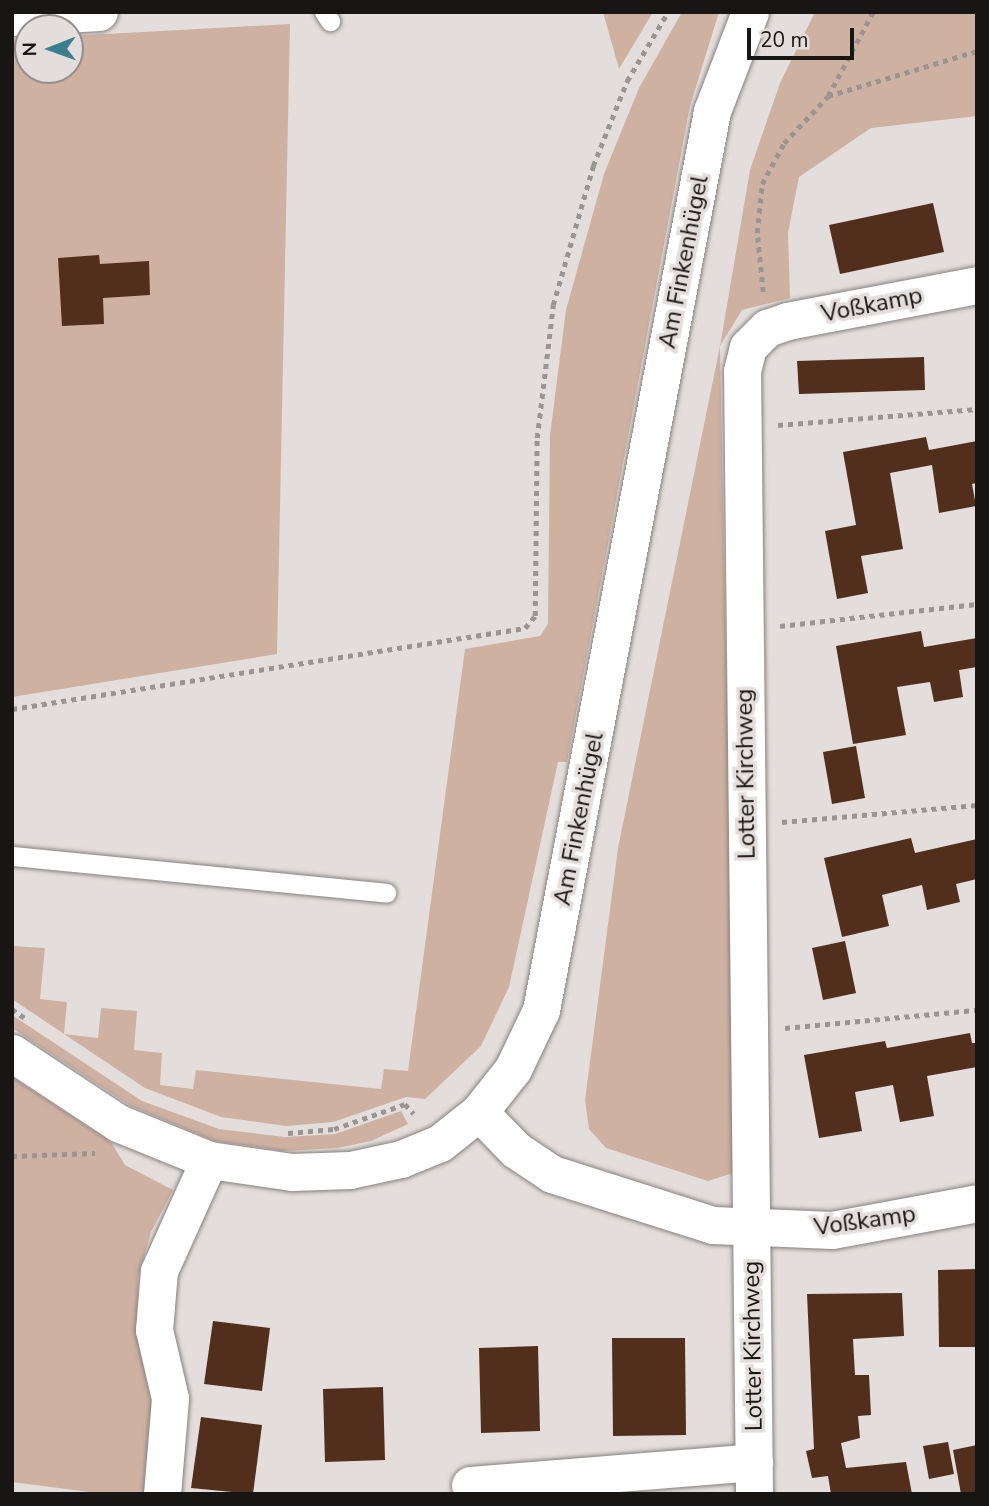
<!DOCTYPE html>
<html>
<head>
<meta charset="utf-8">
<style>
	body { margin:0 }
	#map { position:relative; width:989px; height:1506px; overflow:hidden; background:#e3dedb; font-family:"Nunito Sans",sans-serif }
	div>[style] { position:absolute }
	.green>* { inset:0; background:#cfb1a2 }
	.building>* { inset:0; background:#522e1d }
	.path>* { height:4.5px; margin-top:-2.25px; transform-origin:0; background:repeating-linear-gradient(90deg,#999593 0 5px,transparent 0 10px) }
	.roads { filter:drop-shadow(0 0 2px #86817e) drop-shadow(0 0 2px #86817e) }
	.lane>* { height:19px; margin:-9.5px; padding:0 9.5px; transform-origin:9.5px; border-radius:9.5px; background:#fff }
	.street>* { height:37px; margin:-18.5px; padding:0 18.5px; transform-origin:18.5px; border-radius:18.5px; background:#fff }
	span { translate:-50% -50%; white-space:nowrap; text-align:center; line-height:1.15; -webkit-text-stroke:7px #e3dedb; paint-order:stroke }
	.street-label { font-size:24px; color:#181615 }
	.frame { position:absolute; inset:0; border:14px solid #181615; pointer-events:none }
	.north { position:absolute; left:14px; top:14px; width:70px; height:70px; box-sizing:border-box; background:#e3dedb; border:2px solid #928e8c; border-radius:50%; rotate:269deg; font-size:19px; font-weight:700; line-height:28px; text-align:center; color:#181615 }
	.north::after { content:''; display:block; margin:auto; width:24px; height:32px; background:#3b7e8f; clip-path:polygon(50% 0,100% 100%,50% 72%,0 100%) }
	.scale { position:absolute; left:747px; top:28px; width:107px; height:32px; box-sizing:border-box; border:4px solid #181615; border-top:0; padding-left:9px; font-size:21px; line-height:24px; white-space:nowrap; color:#181615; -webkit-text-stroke:5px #e3dedb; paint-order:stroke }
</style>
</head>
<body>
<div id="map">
	<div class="green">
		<i style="clip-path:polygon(603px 12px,653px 12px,619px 69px)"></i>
		<i style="clip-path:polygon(682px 12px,719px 12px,690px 106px,567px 762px,558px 762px,509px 987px,481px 1046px,425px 1099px,406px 1097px,333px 1122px,286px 1126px,221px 1117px,145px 1088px,64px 1034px,12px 999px,12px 946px,45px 948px,40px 999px,67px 1002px,64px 1034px,98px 1038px,101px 1008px,137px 1011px,134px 1050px,162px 1053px,160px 1085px,193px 1089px,196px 1070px,381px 1089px,384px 1069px,408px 1071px,465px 649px,540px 636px,548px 624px,550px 435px,566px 310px,604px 174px,639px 88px)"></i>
		<i style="clip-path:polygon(815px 12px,977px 12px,977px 116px,871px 128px,799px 177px,788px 233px,790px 298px,742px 310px,720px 346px,736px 1172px,708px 1181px,606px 1148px,589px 1129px,585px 1100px,618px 848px,720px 346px,750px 170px,780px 83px)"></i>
		<i style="clip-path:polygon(290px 24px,277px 654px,12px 697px,12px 40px,28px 39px,28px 70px,70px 70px,70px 36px)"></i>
		<i style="clip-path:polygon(12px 1015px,142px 1101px,219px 1129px,285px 1137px,335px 1134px,401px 1111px,408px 1124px,371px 1141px,337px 1148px,283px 1151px,215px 1141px,131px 1106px,12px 1028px)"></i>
		<i style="clip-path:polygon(12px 1077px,111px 1142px,125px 1165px,173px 1190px,151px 1232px,138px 1278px,137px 1335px,152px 1407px,146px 1494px,105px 1494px,12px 1482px)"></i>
	</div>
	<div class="building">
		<i style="clip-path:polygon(933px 203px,944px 252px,840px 274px,829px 225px)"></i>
		<i style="clip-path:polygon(99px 255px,100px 264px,149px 261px,150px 295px,103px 298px,104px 324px,62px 326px,58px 258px)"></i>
		<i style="clip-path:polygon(924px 357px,925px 390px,799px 394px,797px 361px)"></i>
		<i style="clip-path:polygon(926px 437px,929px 450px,977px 441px,977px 483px,972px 484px,976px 506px,939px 513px,932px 465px,890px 473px,903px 549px,861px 556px,868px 593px,837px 599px,825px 531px,856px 525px,843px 452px)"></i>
		<i style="clip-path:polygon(921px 631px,924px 647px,977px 638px,977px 667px,959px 670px,963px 697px,934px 702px,930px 682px,897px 687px,906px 735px,853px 744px,836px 646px)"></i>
		<i style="clip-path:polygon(856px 746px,865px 798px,832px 804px,823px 752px)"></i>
		<i style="clip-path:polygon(911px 838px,915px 853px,977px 839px,977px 879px,956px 884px,960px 902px,927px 910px,922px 885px,882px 895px,889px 926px,842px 937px,824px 858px)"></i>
		<i style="clip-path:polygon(845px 941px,856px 993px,823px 1000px,812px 948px)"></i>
		<i style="clip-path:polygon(970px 1033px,972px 1043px,977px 1043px,977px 1067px,927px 1076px,934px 1116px,900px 1122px,893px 1085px,855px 1092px,862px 1131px,819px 1138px,804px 1055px,885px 1041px,887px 1048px)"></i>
		<i style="clip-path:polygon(977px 1269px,977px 1347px,939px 1347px,938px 1270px)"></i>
		<i style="clip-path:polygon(902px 1293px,904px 1336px,853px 1339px,855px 1375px,869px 1375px,871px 1415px,858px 1416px,860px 1438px,841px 1443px,846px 1468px,906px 1462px,912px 1494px,831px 1494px,828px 1476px,812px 1478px,806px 1451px,814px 1449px,807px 1294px)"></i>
		<i style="clip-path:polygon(213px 1321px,270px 1328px,262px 1391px,204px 1384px)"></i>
		<i style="clip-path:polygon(612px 1338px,685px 1338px,686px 1435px,613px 1436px)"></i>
		<i style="clip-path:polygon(538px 1346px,540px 1431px,481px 1433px,479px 1348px)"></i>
		<i style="clip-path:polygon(383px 1387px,385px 1460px,325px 1462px,323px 1389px)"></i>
		<i style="clip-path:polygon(201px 1417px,262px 1425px,253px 1494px,191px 1488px)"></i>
		<i style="clip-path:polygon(948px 1442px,954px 1474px,929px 1479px,923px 1446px)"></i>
		<i style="clip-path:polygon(977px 1445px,977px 1494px,961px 1494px,953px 1450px)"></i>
	</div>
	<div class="path">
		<i style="left:828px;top:96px;width:156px;rotate:-16.8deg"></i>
		<i style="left:763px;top:292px;width:59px;rotate:-95.8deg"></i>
		<i style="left:757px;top:233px;width:49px;rotate:-84.2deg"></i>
		<i style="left:762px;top:184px;width:47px;rotate:-61.8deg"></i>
		<i style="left:784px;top:143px;width:64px;rotate:-46.9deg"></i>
		<i style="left:828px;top:96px;width:95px;rotate:-61.8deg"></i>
		<i style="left:778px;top:425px;width:200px;rotate:-4.6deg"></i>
		<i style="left:780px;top:626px;width:198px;rotate:-6.4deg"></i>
		<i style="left:12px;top:709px;width:519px;rotate:-8.97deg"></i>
		<i style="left:525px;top:628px;width:16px;rotate:-50deg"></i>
		<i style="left:535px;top:616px;width:178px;rotate:-89.4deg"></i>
		<i style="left:537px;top:438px;width:134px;rotate:-83.1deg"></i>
		<i style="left:553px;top:305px;width:145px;rotate:-73.9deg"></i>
		<i style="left:593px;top:166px;width:92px;rotate:-68.2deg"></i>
		<i style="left:627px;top:81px;width:80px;rotate:-59.3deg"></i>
		<i style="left:782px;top:822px;width:196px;rotate:-5deg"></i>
		<i style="left:12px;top:1009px;width:16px;rotate:35deg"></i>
		<i style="left:785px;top:1028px;width:193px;rotate:-5.4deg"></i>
		<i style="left:288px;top:1133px;width:46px;rotate:-5deg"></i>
		<i style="left:334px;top:1129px;width:75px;rotate:-19.4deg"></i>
		<i style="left:405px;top:1104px;width:13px;rotate:48deg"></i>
		<i style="left:12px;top:1156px;width:83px;rotate:-2.1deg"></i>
	</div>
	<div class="roads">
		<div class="lane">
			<i style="left:324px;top:12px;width:11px;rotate:56deg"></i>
			<i style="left:12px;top:856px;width:376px;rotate:5.6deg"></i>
		</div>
		<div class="street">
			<i style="left:12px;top:17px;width:87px;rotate:-3.3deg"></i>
			<i style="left:12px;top:1053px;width:127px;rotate:33.4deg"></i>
			<i style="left:118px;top:1123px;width:98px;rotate:22.1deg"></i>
			<i style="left:209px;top:1160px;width:84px;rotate:8.2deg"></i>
			<i style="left:292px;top:1172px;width:58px;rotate:-2deg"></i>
			<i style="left:350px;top:1170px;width:52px;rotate:-12.2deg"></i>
			<i style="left:401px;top:1159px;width:42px;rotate:-22.3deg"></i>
			<i style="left:440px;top:1143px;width:50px;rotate:-38.5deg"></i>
			<i style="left:479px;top:1112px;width:55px;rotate:-51.7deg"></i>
			<i style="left:513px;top:1069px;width:65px;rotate:-64.6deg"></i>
			<i style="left:541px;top:1010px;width:915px;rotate:-79.23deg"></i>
			<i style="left:712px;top:111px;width:106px;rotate:-69deg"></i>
			<i style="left:479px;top:1112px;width:53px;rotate:45.8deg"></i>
			<i style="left:516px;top:1150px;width:43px;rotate:33.7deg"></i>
			<i style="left:552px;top:1174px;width:169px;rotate:17.6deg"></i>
			<i style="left:713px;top:1225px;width:119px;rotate:2.4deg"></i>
			<i style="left:832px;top:1230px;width:147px;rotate:-10.5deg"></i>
			<i style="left:470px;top:1485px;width:285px;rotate:-4.6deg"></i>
			<i style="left:162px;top:1494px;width:96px;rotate:-85.2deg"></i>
			<i style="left:170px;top:1398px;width:70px;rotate:-103.2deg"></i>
			<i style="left:154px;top:1330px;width:59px;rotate:-85.2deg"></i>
			<i style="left:159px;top:1271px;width:122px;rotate:-65.8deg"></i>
			<i style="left:754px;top:1494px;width:1123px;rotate:-90.61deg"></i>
			<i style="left:742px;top:371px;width:25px;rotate:-76deg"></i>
			<i style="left:748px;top:347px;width:27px;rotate:-45deg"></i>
			<i style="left:767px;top:328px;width:21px;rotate:-19deg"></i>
			<i style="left:787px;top:321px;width:193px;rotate:-10.7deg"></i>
		</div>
	</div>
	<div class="street-label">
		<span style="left:684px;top:262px;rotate:-79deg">Am Finkenhügel</span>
		<span style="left:872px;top:305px;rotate:-11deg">Voßkamp</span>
		<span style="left:746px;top:774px;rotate:-91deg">Lotter Kirchweg</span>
		<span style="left:579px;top:819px;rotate:-79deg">Am Finkenhügel</span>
		<span style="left:865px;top:1221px;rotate:-8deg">Voßkamp</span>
		<span style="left:753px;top:1346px;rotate:-91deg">Lotter Kirchweg</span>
	</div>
	<div class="frame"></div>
	<div class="north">N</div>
	<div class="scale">20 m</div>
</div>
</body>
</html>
